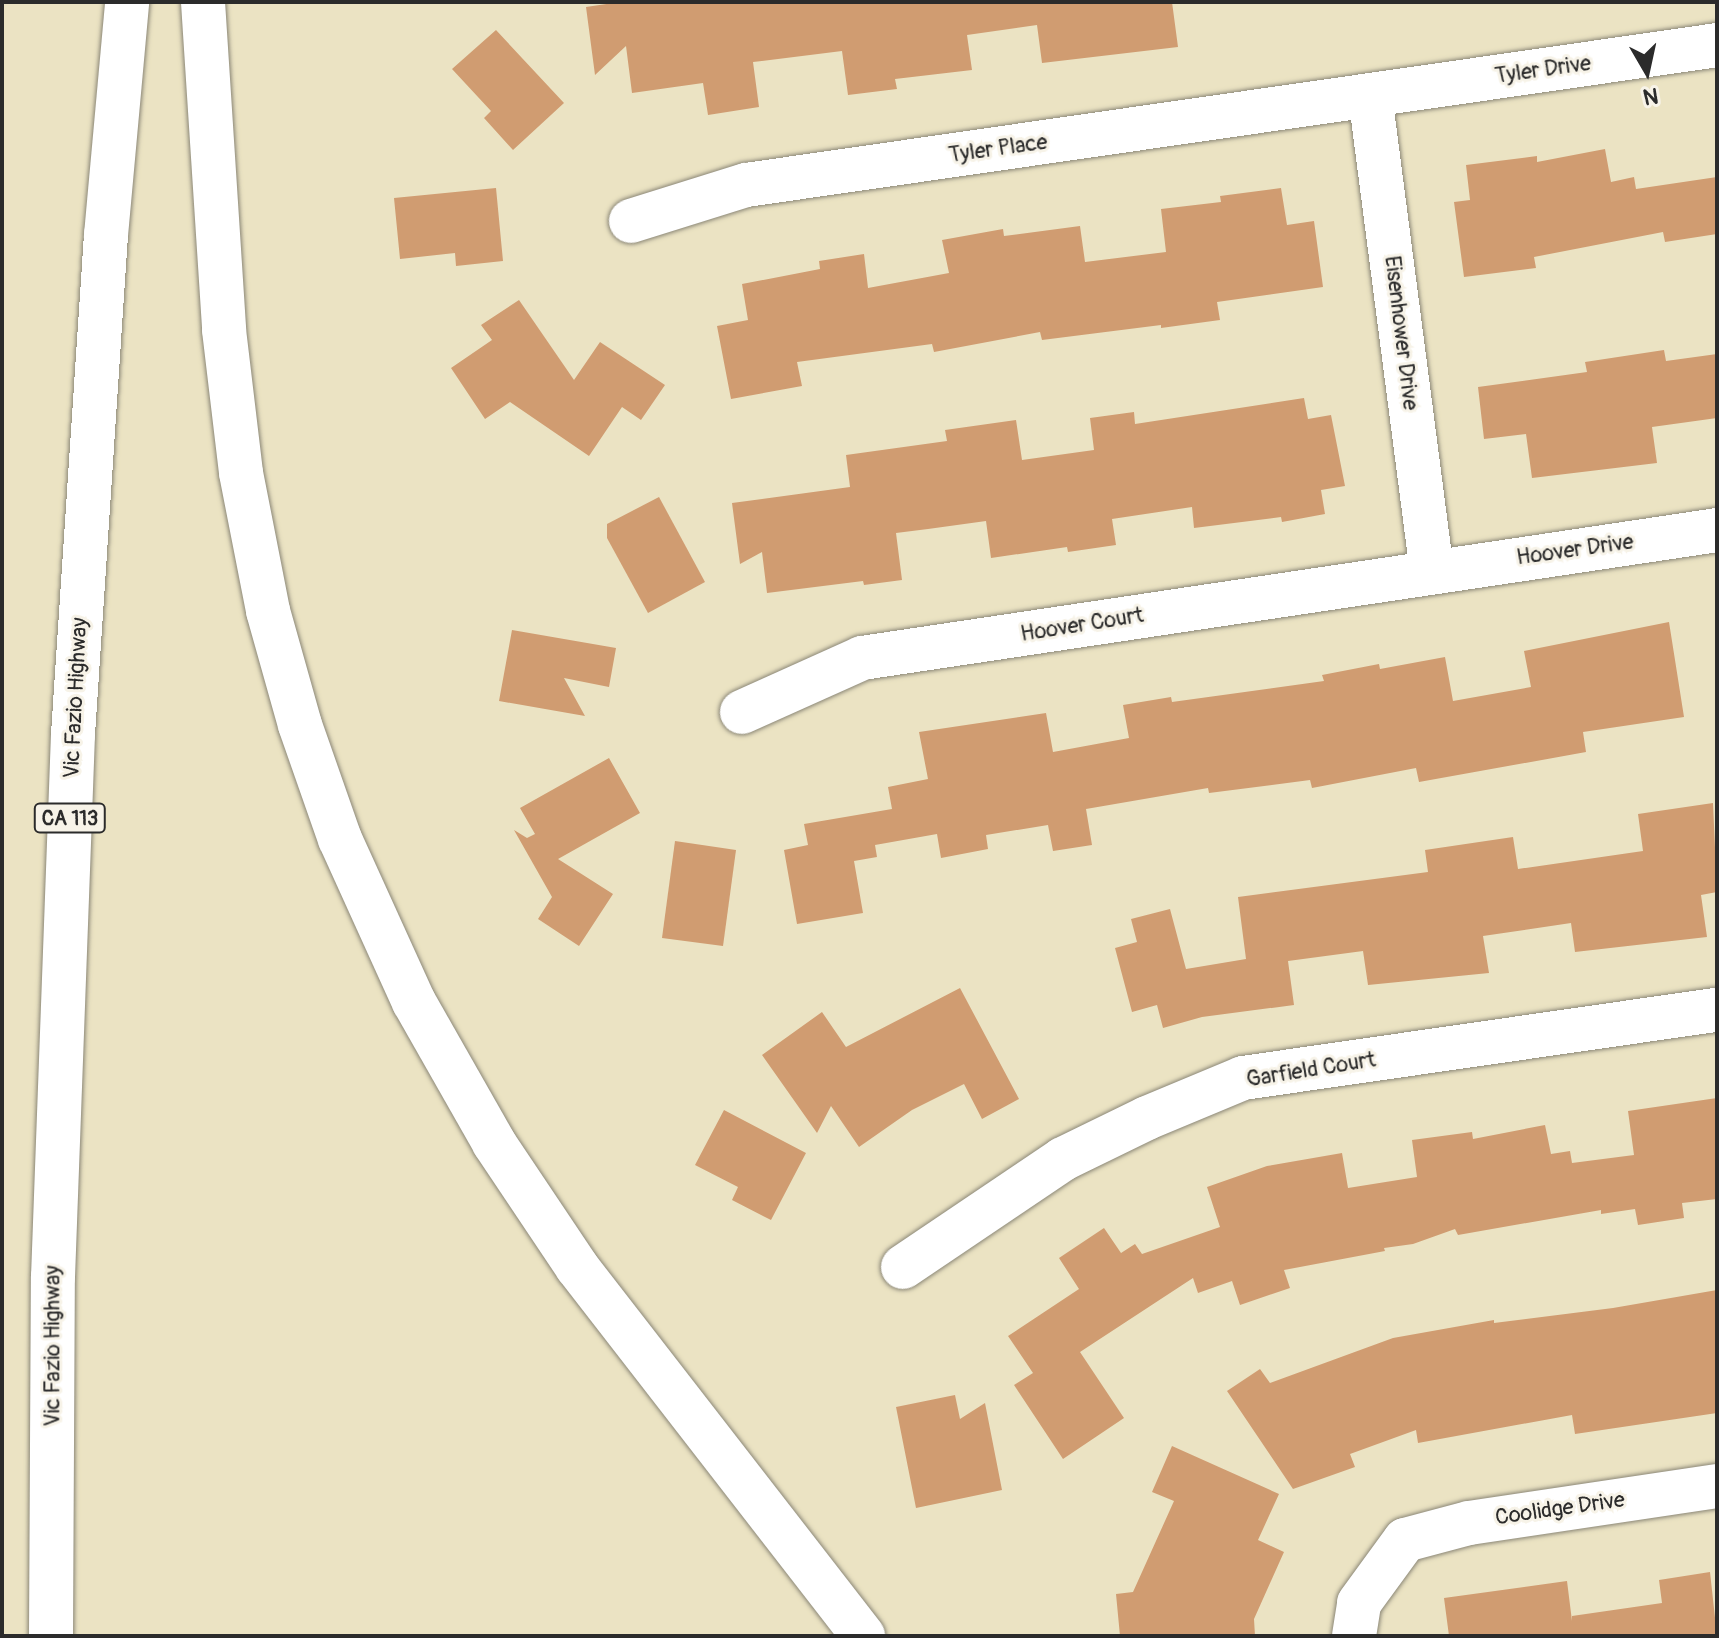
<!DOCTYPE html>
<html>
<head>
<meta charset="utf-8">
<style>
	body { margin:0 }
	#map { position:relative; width:1719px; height:1638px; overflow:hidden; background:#ebe3c3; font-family:Pangolin,sans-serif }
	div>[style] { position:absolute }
	.building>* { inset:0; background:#d09c71 }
	.roads { filter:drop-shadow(0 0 2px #8b8777) drop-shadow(0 0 2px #8b8777) }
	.minor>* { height:44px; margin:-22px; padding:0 22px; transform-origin:22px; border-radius:22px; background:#fff }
	.highway>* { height:44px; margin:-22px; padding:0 22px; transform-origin:22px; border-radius:22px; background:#fff }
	span { translate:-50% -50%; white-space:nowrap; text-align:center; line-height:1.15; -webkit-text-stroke:6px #f7f3e8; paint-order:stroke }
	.shield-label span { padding:2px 6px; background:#f7f3e8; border:2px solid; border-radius:6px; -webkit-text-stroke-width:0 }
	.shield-label { font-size:20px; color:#2b2b2b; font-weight:700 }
	.street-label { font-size:22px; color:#2b2b2b }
	.frame { position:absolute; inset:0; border:4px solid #2b2b2b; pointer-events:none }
	.north { position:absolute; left:1607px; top:32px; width:80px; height:80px; -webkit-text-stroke:6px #f7f3e8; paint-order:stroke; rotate:171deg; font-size:22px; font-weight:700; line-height:32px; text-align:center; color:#2b2b2b }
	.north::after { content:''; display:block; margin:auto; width:28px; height:36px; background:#2b2b2b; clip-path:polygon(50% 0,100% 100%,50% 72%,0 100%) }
</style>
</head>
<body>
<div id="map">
	<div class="building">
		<i style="clip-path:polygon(620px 2px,1172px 2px,1178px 47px,1042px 63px,1037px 25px,967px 35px,972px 70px,895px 79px,897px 89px,848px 95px,842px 51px,753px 62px,759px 107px,708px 115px,703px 83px,632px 93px,626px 46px,595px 75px,586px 7px)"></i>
		<i style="clip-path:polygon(496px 30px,564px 103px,513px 150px,484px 118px,491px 111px,452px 69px)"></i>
		<i style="clip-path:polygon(1605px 149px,1611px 182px,1634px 177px,1636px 189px,1717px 177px,1717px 234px,1665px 242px,1663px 232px,1534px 257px,1536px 268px,1464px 277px,1454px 202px,1470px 200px,1466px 165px,1537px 156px,1537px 162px)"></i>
		<i style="clip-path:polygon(496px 188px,503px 261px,456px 266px,455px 253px,400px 259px,394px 198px)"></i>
		<i style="clip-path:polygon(1281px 188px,1287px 225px,1314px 221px,1323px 287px,1217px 302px,1220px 320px,1161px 328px,1161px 325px,1042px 340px,1040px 332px,934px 352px,932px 344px,797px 362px,802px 386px,731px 399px,717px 326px,748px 320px,742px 284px,820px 269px,819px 261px,864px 254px,868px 288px,949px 273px,942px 240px,1003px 229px,1004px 236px,1080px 226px,1085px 262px,1166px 252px,1161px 209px,1221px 202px,1220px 196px)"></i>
		<i style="clip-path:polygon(519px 300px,574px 380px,600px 342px,665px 385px,641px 420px,622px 407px,589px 456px,510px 402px,485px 419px,451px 368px,492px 340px,481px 325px)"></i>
		<i style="clip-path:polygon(1664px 350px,1666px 361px,1717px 354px,1717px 418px,1652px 427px,1657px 463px,1532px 478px,1526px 434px,1484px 439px,1478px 387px,1587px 372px,1585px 362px)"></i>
		<i style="clip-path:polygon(1304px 398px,1308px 419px,1331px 415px,1345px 486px,1321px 490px,1325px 514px,1282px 522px,1281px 517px,1194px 528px,1192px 507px,1112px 519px,1116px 545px,1068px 552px,1067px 547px,991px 558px,986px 521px,928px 529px,896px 533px,902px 580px,864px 585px,863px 581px,767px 593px,762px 552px,740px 564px,732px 503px,850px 487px,846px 455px,947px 441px,945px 430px,1016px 420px,1022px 460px,1094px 450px,1090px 418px,1134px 412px,1135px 424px)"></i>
		<i style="clip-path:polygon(659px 497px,705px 582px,648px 613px,607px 538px,607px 524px)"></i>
		<i style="clip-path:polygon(1669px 622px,1684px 717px,1583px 732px,1586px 752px,1419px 782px,1416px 768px,1312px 788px,1310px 780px,1209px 793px,1208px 788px,1086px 809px,1092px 845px,1053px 851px,1048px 825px,986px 835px,988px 849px,941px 858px,937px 834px,875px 845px,877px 857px,854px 861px,863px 913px,797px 924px,784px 850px,808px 845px,804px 824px,892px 809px,888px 787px,928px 779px,919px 732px,1046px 713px,1053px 752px,1129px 738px,1123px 705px,1171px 697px,1172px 702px,1324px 681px,1322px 675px,1379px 664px,1380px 669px,1445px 657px,1453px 701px,1531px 687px,1524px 651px)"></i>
		<i style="clip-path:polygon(512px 630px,616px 648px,609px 687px,564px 678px,585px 716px,499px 701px)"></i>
		<i style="clip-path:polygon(609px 758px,640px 813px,558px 859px,613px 894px,579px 946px,538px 919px,552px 897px,514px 830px,527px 838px,535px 834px,520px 808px)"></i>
		<i style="clip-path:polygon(1713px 803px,1717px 892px,1701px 895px,1707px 937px,1575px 952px,1571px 923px,1483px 936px,1489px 973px,1368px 985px,1363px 951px,1288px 961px,1294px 1005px,1202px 1017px,1163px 1028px,1157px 1005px,1132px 1012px,1115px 948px,1137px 942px,1131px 919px,1170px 909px,1186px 969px,1246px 959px,1238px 897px,1428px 872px,1425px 850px,1513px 837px,1518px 869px,1643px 851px,1638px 814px)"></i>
		<i style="clip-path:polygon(675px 841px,736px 850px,723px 946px,662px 938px)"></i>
		<i style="clip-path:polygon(960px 988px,1019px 1099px,982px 1119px,964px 1084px,912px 1110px,859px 1147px,831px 1106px,817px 1133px,762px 1055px,822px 1012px,846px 1047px)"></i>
		<i style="clip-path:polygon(1717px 1098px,1717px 1199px,1682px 1203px,1684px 1218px,1638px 1225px,1635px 1209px,1601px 1214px,1601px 1210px,1458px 1235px,1455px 1229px,1413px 1244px,1384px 1248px,1385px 1251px,1284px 1270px,1290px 1288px,1240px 1305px,1232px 1281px,1198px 1293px,1193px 1278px,1080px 1352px,1124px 1418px,1063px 1459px,1014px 1385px,1033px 1373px,1008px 1336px,1079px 1289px,1059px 1258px,1104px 1228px,1121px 1253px,1135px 1244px,1142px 1254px,1220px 1227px,1207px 1187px,1267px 1166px,1342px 1153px,1348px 1188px,1417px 1177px,1412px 1140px,1472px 1132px,1473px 1139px,1545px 1125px,1551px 1154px,1570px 1151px,1572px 1163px,1634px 1155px,1628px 1111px)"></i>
		<i style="clip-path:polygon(724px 1110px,806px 1153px,771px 1220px,732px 1200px,738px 1187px,695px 1165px)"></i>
		<i style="clip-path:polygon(1717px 1290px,1717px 1413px,1575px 1434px,1572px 1415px,1418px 1443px,1416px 1430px,1350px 1454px,1355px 1467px,1293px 1489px,1227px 1391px,1260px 1369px,1270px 1383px,1393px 1338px,1494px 1320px,1494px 1323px,1613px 1308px)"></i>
		<i style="clip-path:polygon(955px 1395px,960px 1419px,985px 1403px,1002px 1490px,916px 1508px,896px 1407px)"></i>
		<i style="clip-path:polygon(1172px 1446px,1279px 1494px,1258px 1540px,1284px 1552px,1254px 1619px,1255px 1636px,1120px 1636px,1116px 1594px,1133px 1592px,1174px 1501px,1152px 1492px)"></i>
		<i style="clip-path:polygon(1710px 1572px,1717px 1636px,1449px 1636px,1444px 1598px,1567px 1581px,1572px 1621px,1572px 1616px,1662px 1603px,1659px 1580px)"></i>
	</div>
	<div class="roads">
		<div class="minor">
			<i style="left:1370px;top:95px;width:480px;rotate:82.6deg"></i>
			<i style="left:631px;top:221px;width:121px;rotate:-17.4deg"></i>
			<i style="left:746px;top:185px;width:981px;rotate:-8.2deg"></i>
			<i style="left:742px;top:712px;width:132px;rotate:-24.2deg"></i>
			<i style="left:862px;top:658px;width:865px;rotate:-8.51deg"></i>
			<i style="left:903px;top:1267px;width:193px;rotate:-34deg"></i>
			<i style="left:1063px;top:1159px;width:93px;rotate:-26deg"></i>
			<i style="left:1147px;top:1118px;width:104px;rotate:-22.6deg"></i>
			<i style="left:1243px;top:1078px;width:479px;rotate:-8.2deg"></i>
			<i style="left:1354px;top:1636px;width:33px;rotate:-81deg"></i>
			<i style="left:1359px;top:1603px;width:78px;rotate:-53.9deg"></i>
			<i style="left:1405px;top:1540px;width:66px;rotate:-14.9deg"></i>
			<i style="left:1469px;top:1523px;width:251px;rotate:-8.5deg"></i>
		</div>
		<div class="highway">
			<i style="left:203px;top:2px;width:329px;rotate:86.3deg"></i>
			<i style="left:224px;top:330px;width:144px;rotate:83.2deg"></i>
			<i style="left:241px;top:473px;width:141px;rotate:78.9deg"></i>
			<i style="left:268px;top:611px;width:118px;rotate:74.3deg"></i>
			<i style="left:300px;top:725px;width:121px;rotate:70.7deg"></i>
			<i style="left:340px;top:839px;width:179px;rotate:65.6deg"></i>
			<i style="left:414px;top:1002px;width:162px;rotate:60.4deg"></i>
			<i style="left:494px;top:1143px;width:149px;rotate:56.2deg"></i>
			<i style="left:577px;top:1267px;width:467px;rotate:52.2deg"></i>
			<i style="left:51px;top:1636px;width:359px;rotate:-89.7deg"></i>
			<i style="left:53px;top:1277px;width:543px;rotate:-87.89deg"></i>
			<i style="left:73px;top:734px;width:500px;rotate:-86.22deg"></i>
			<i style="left:106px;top:235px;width:234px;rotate:-84.8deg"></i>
		</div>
	</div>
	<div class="shield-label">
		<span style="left:70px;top:818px">CA 113</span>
	</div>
	<div class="street-label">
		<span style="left:1543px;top:70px;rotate:-8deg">Tyler Drive</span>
		<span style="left:998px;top:149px;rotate:-8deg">Tyler Place</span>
		<span style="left:1401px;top:333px;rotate:83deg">Eisenhower Drive</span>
		<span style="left:1575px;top:550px;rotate:-8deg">Hoover Drive</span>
		<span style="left:1082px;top:625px;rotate:-9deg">Hoover Court</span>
		<span style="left:76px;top:698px;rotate:-87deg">Vic Fazio Highway</span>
		<span style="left:1311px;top:1070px;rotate:-9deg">Garfield Court</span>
		<span style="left:53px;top:1346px;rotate:-90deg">Vic Fazio Highway</span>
		<span style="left:1560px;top:1509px;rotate:-8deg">Coolidge Drive</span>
	</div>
	<div class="frame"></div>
	<div class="north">N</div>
</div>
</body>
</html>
